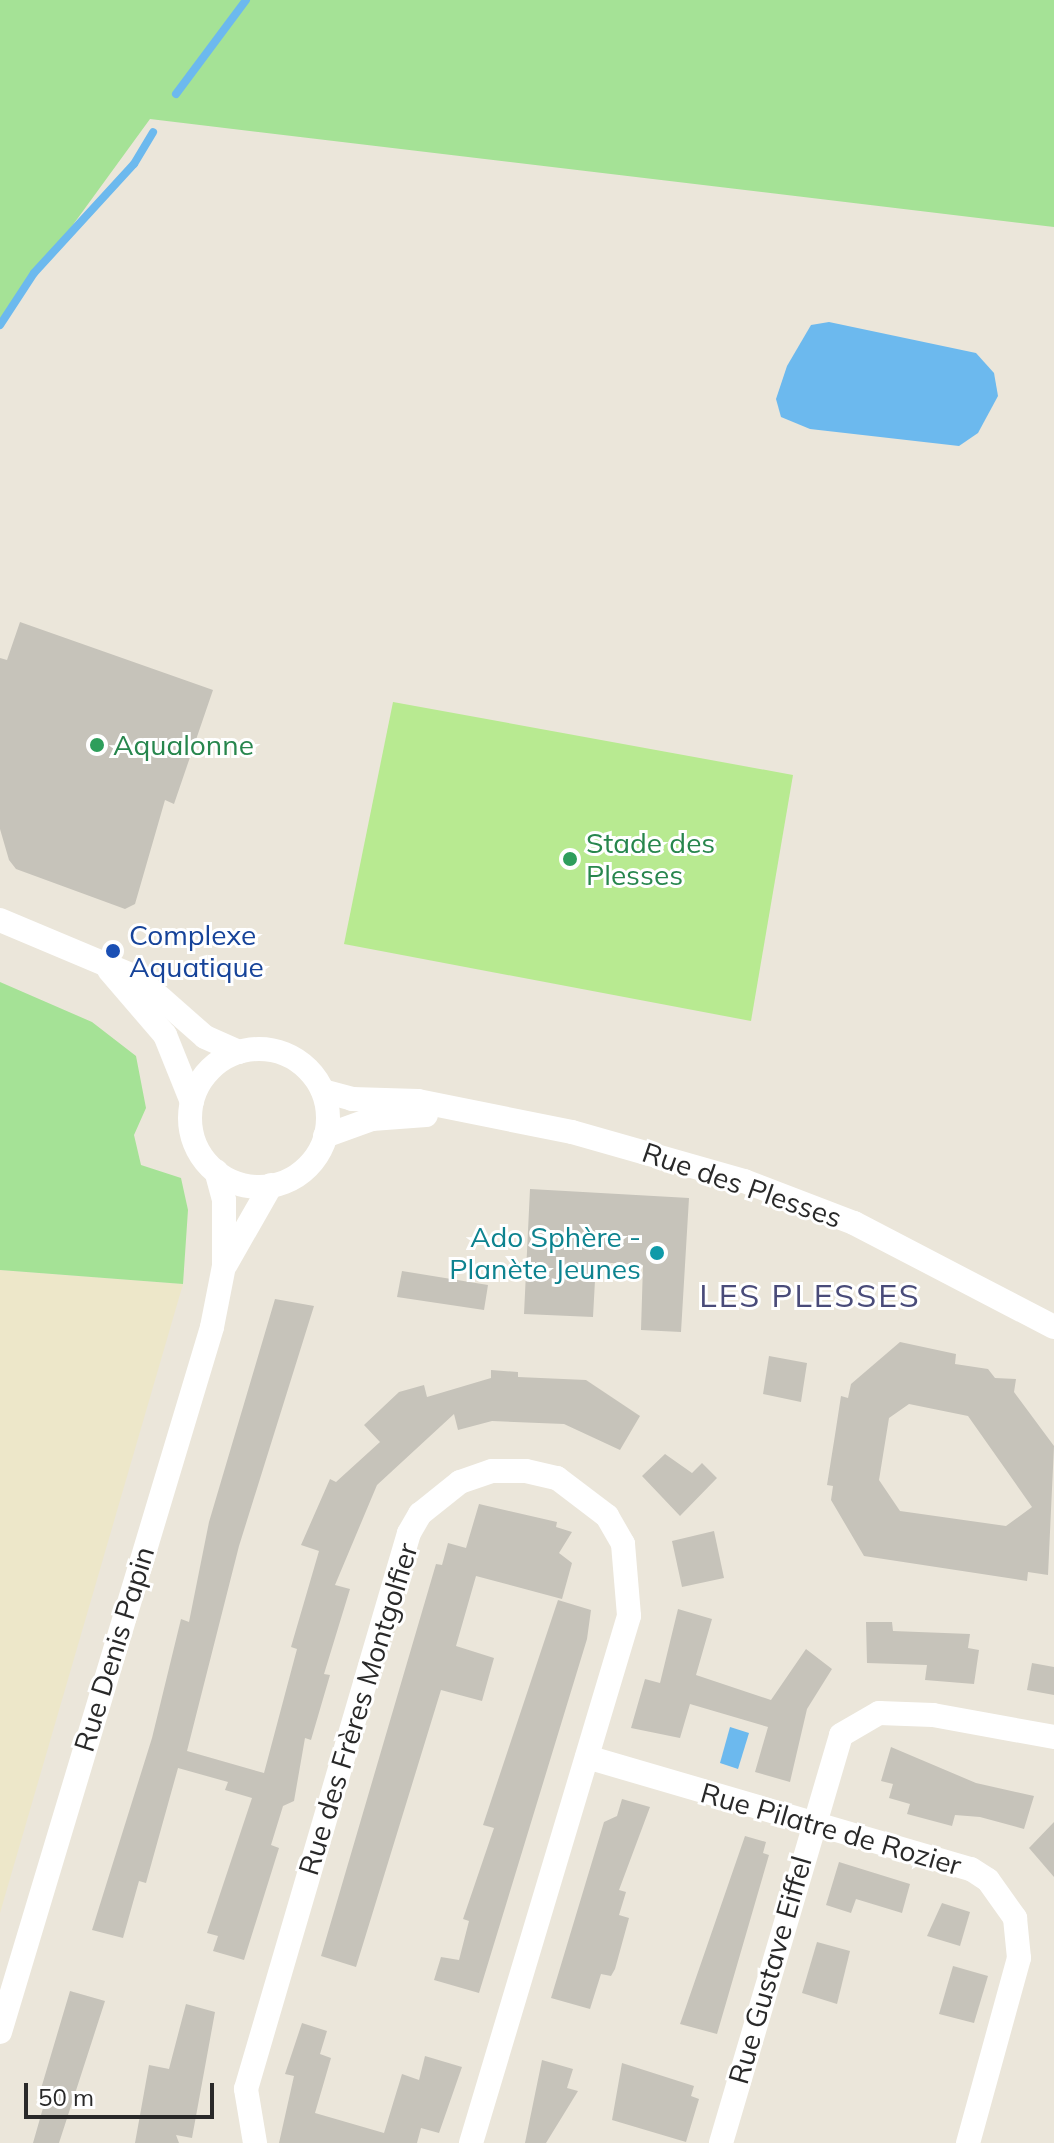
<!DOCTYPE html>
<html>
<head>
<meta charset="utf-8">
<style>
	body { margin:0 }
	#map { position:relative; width:1054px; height:2143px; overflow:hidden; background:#ebe6da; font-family:Mulish,sans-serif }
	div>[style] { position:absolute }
	.education>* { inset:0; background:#ede7c9 }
	.green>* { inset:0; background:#a5e296 }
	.pitch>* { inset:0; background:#b8ea91 }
	.water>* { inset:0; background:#6cb9ee }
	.stream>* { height:8px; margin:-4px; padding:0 4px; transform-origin:4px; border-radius:4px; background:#6cb9ee }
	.building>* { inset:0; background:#c6c3ba }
	.minor>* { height:24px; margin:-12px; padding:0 12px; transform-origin:12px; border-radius:12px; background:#fff }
	.minor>.ring { margin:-12px; padding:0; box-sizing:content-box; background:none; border:24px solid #fff; border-radius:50% }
	.dots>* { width:22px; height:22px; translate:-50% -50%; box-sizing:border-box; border:4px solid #fff; border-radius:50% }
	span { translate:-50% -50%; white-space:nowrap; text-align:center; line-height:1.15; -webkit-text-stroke:6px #fff; paint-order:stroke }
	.leisure-label { font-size:28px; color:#27864d }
	.left { translate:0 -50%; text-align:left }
	.transit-label { font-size:28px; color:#164399 }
	.street-label { font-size:28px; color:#292929 }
	.culture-label { font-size:28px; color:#0d838f }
	.right { translate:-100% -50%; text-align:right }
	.quarter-label { font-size:32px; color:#494b79; letter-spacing:2px }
	.scale { position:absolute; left:24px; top:2083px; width:190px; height:36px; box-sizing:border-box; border:4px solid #292929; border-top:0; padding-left:10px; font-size:24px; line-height:28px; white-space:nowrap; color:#292929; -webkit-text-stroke:6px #fff; paint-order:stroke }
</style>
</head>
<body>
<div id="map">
	<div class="education">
		<i style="clip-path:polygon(0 1270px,183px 1284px,0 1913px)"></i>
	</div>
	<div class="green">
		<i style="clip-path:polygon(0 0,1054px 0,1054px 227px,150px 119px,0 325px)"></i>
		<i style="clip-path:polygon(0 982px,92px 1022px,136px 1056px,146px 1108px,134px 1135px,141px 1165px,181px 1178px,188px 1210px,183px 1284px,0 1270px)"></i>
	</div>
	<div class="pitch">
		<i style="clip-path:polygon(393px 702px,793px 775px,751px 1021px,344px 944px)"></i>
	</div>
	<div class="water">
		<i style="clip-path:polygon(829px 322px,976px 353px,994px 373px,998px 396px,978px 433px,959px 446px,810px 429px,781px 417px,776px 399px,787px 366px,811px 325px)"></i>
		<i style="clip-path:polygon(730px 1727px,749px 1733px,738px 1769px,720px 1763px)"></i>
	</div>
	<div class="stream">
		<i style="left:176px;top:94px;width:117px;rotate:-53.3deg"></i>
		<i style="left:0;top:325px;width:62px;rotate:-56.8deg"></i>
		<i style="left:34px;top:273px;width:148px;rotate:-47.5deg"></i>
		<i style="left:134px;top:164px;width:37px;rotate:-59deg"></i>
	</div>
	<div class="building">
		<i style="clip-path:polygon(20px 622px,213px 690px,174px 804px,165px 800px,135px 904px,125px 909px,16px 869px,9px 860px,0 829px,0 658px,7px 660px)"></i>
		<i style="clip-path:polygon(530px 1189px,689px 1198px,681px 1332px,641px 1330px,643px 1265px,596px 1262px,593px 1317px,524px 1314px)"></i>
		<i style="clip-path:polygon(402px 1271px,488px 1285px,484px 1310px,397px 1297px)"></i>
		<i style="clip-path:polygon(275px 1299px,314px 1306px,239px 1546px,187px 1751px,264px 1773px,297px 1649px,291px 1647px,319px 1551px,301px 1545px,330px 1479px,336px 1482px,380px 1442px,364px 1425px,399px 1392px,424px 1385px,427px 1397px,491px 1378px,491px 1370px,518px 1372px,518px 1377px,586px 1380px,640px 1416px,620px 1450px,564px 1424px,492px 1421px,458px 1430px,454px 1414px,377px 1485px,335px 1585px,350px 1589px,324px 1674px,330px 1675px,311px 1740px,305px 1738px,294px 1801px,283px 1806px,271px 1845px,279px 1848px,244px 1960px,213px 1951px,218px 1936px,207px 1933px,252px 1798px,225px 1790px,228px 1782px,178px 1768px,146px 1883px,139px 1881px,123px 1938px,92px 1930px,152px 1738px,181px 1619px,189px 1622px,209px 1522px)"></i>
		<i style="clip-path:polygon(evenodd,900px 1342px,956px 1354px,955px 1364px,988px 1369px,995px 1378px,1016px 1379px,1014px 1392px,1054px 1446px,1048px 1575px,1028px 1572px,1027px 1581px,864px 1556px,831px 1500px,833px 1486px,827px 1485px,835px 1435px,841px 1396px,848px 1398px,851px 1384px,900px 1342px,909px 1404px,968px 1416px,1032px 1507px,1006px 1526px,900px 1511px,879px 1480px,889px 1418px,909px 1404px)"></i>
		<i style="clip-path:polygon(769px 1356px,807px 1363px,801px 1402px,763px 1394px)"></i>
		<i style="clip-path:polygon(665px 1454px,692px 1473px,702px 1463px,717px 1478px,680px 1516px,642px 1476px)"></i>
		<i style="clip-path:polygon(479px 1504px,557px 1522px,556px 1527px,572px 1532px,559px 1553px,572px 1563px,562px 1599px,476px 1576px,456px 1646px,494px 1658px,482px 1701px,441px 1690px,356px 1967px,321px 1956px,436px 1564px,442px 1565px,448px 1543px,466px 1548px)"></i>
		<i style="clip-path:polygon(714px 1531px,724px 1578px,682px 1587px,672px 1541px)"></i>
		<i style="clip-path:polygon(558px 1600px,591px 1610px,587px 1639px,479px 1993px,434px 1980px,441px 1957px,459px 1960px,469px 1921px,463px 1919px,494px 1828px,483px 1825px)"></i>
		<i style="clip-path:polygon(678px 1609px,712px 1619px,696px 1675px,771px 1700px,806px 1649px,832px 1669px,807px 1709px,790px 1782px,755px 1772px,768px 1727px,690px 1704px,680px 1738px,631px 1728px,645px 1679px,660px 1683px)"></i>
		<i style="clip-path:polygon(866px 1622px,892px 1622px,893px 1631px,970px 1634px,968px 1648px,979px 1650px,974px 1684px,925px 1680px,927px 1665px,867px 1663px)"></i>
		<i style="clip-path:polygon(1032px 1663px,1054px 1667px,1054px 1695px,1027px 1690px)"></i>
		<i style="clip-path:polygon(891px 1747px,976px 1783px,1034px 1796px,1024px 1829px,980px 1817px,955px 1815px,952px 1826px,907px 1814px,910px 1804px,889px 1798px,893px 1784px,881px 1781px)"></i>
		<i style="clip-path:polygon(622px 1799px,650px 1807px,619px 1890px,626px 1892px,619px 1915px,629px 1918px,615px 1969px,611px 1976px,601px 1974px,590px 2009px,551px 1998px,604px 1822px,617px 1816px)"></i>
		<i style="clip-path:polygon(1054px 1822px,1054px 1877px,1029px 1848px)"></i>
		<i style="clip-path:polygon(745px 1836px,766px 1842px,763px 1853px,769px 1855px,717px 2034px,680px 2024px)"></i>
		<i style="clip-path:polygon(839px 1862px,910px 1884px,902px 1913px,856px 1899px,851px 1913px,826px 1905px)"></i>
		<i style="clip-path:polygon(942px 1903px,970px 1912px,960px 1946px,927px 1936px)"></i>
		<i style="clip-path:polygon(817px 1942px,850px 1951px,837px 2004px,802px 1993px)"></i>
		<i style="clip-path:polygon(953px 1966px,988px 1976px,974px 2023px,939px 2014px)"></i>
		<i style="clip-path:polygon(70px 1991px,105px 2001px,59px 2143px,33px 2143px,47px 2094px,40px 2092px)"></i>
		<i style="clip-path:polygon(186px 2004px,215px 2012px,192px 2138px,176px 2135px,179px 2143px,135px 2143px,149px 2065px,169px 2069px)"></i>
		<i style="clip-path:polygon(302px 2023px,327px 2031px,320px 2054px,331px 2058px,315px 2113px,384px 2133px,402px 2074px,419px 2080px,425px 2056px,462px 2067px,439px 2133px,421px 2128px,417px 2143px,279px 2143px,294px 2076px,285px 2074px)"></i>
		<i style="clip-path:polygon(542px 2060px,573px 2069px,567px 2088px,578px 2091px,546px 2143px,525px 2143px)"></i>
		<i style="clip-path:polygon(622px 2063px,694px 2086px,691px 2096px,699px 2099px,686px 2142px,612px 2120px)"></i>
	</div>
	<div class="minor">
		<i style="left:0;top:920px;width:150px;rotate:22.8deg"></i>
		<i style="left:138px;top:978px;width:89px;rotate:41.4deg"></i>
		<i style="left:205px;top:1037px;width:37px;rotate:24deg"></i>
		<i style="left:109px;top:970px;width:86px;rotate:49.3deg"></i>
		<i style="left:165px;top:1035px;width:72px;rotate:68.1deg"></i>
		<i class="ring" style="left:190px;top:1049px;width:114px;height:114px"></i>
		<i style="left:323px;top:1091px;width:30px;rotate:15deg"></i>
		<i style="left:352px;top:1099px;width:66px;rotate:1.7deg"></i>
		<i style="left:418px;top:1101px;width:157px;rotate:11.4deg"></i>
		<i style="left:572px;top:1132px;width:179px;rotate:15.9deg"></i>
		<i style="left:744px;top:1181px;width:118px;rotate:20.9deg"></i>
		<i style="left:854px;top:1223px;width:225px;rotate:27.5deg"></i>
		<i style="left:325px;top:1136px;width:50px;rotate:-19.9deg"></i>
		<i style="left:372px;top:1119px;width:54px;rotate:-4.2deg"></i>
		<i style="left:226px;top:1264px;width:91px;rotate:-60.3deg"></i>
		<i style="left:587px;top:1757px;width:400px;rotate:16.3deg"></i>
		<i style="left:971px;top:1869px;width:20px;rotate:33deg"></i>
		<i style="left:988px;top:1880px;width:47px;rotate:54.6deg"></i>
		<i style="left:1015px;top:1918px;width:40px;rotate:84.3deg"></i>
		<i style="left:1019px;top:1958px;width:192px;rotate:105.4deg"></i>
		<i style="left:0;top:2032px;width:736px;rotate:-73.26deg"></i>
		<i style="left:212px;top:1327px;width:62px;rotate:-78.9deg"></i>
		<i style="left:224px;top:1266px;width:66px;rotate:-90deg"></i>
		<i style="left:224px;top:1200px;width:30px;rotate:-105deg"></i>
		<i style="left:255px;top:2143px;width:55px;rotate:-99.5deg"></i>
		<i style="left:246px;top:2089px;width:579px;rotate:-73.66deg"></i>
		<i style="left:409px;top:1533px;width:22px;rotate:-60deg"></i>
		<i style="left:420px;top:1514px;width:51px;rotate:-38.7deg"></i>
		<i style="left:460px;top:1482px;width:34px;rotate:-19deg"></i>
		<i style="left:492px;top:1471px;width:34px"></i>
		<i style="left:526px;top:1471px;width:32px;rotate:13deg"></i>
		<i style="left:557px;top:1478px;width:63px;rotate:37.2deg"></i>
		<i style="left:607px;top:1516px;width:32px;rotate:60deg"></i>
		<i style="left:623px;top:1544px;width:72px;rotate:85.2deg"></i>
		<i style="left:629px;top:1616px;width:550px;rotate:106.69deg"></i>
		<i style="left:721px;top:2143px;width:425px;rotate:-73.6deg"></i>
		<i style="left:841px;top:1735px;width:44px;rotate:-30.1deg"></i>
		<i style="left:879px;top:1713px;width:54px;rotate:2.1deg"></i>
		<i style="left:933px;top:1715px;width:123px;rotate:10.3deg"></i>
	</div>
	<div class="dots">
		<i style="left:97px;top:745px;background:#2e9e5b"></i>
		<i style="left:570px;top:859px;background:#2e9e5b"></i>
		<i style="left:113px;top:951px;background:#1a4fb4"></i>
		<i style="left:657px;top:1253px;background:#0f9aa8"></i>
	</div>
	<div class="leisure-label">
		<span class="left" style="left:113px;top:745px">Aqualonne</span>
		<span class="left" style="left:586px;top:859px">Stade des<br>Plesses</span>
	</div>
	<div class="transit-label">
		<span class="left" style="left:129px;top:951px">Complexe<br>Aquatique</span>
	</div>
	<div class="street-label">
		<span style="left:742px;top:1185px;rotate:19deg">Rue des Plesses</span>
		<span style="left:114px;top:1649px;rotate:-73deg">Rue Denis Papin</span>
		<span style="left:358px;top:1709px;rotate:-73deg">Rue des Frères Montgolfier</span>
		<span style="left:831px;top:1829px;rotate:16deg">Rue Pilatre de Rozier</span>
		<span style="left:770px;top:1970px;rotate:-74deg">Rue Gustave Eiffel</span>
	</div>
	<div class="culture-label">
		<span class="right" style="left:641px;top:1253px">Ado Sphère -<br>Planète Jeunes</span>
	</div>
	<div class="quarter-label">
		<span style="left:810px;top:1295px">LES PLESSES</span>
	</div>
	<div class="scale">50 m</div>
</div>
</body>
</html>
